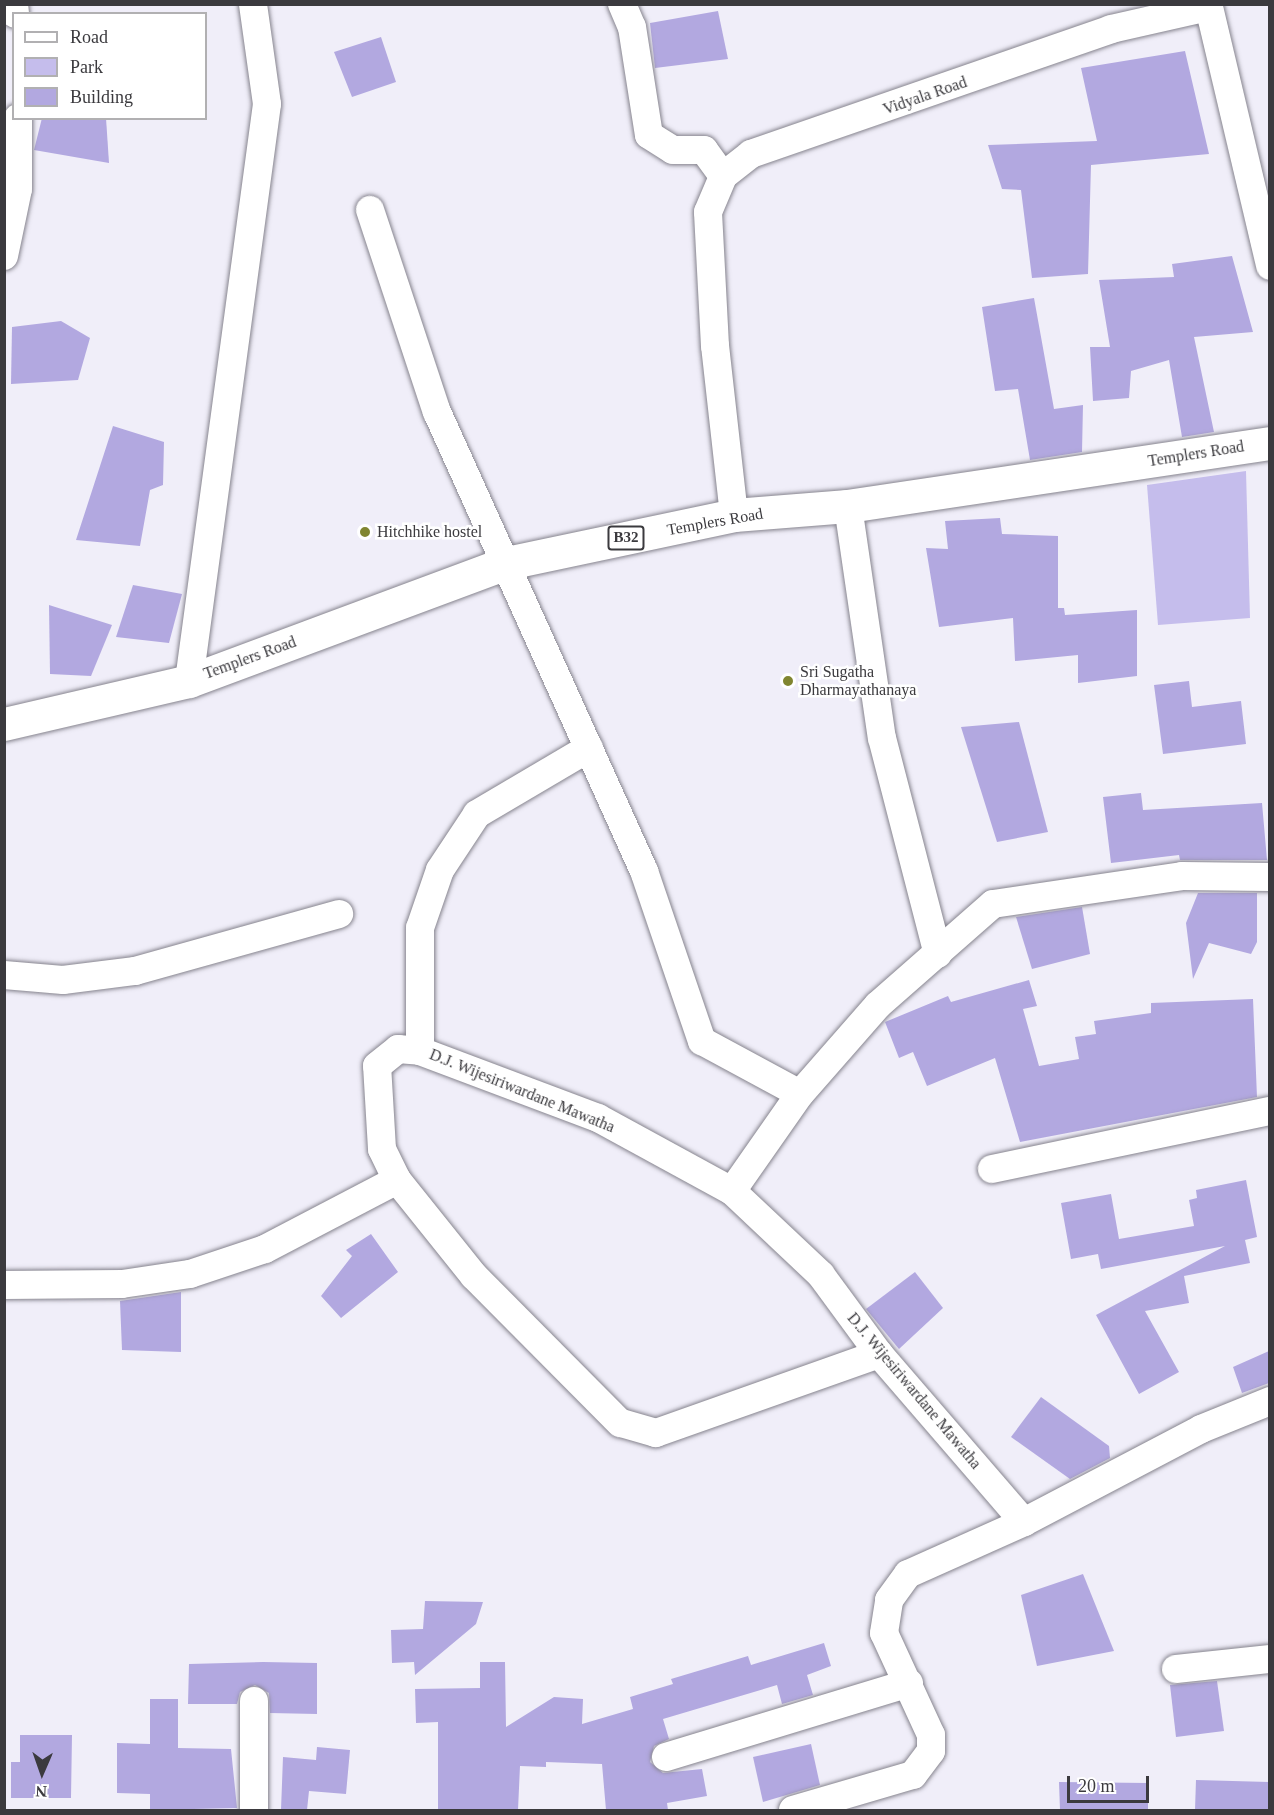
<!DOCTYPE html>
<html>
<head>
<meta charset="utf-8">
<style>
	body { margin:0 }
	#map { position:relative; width:1274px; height:1815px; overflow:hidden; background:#f0eef9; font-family:"Times New Roman",serif }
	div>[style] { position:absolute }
	.green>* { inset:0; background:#c5bdec }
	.building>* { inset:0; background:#b2a8e0 }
	.roads { filter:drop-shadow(0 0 2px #86848e) drop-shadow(0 0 2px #86848e) }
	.minor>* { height:28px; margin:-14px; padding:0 14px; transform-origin:14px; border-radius:14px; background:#fff }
	.major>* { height:33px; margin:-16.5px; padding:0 16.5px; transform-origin:16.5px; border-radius:16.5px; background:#fff }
	.dots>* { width:16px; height:16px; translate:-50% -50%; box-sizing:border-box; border:3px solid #fff; border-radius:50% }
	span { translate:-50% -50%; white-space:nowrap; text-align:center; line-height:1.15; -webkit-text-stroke:5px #fff; paint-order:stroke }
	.shield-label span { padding:2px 4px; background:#fff; border:2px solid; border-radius:4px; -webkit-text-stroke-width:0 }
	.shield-label { font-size:15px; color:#3b3a3e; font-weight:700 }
	.street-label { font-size:16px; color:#3b3a3e }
	.poi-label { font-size:16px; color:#3b3a3e }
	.left { translate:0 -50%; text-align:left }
	.frame { position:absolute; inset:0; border:6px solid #3b3a3e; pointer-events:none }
	.legend { position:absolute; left:12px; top:12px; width:195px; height:108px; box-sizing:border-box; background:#fff; border:2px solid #b1b0b2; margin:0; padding:8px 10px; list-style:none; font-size:18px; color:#3b3a3e }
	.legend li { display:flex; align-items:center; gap:12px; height:30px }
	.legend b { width:30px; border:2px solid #b1b0b2 }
	.north { position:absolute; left:12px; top:1743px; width:60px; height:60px; -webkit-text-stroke:4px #fff; paint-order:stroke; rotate:182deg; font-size:16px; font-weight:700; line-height:24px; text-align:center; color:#3b3a3e }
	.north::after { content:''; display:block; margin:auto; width:21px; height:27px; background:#3b3a3e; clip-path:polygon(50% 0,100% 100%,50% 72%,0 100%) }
	.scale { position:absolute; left:1067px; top:1776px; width:82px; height:27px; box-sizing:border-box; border:3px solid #3b3a3e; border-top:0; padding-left:8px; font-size:18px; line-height:21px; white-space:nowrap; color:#3b3a3e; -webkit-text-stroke:4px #fff; paint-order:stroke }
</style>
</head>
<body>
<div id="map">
	<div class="green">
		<i style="clip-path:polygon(1246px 471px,1250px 618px,1158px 625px,1147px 485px)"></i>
	</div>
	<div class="building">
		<i style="clip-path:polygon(718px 11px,728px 59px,655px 68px,650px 23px)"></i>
		<i style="clip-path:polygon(381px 37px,396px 82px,352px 97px,334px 52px)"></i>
		<i style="clip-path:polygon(1185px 51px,1209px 154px,1091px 165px,1088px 274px,1032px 278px,1021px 190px,1002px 189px,988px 145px,1097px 141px,1081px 68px)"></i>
		<i style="clip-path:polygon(42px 118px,106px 118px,109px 163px,34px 150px)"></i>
		<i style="clip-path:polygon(1232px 256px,1253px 332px,1194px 337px,1214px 432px,1182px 437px,1169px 360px,1131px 371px,1129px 398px,1093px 401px,1090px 347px,1110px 347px,1099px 280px,1174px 277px,1172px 264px)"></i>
		<i style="clip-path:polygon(1034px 298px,1054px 409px,1083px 405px,1082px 452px,1030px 460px,1018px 389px,995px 391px,982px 307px)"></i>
		<i style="clip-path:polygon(61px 321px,90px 338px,78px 380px,11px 384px,12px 327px)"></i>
		<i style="clip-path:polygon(113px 426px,164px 442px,163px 485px,150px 490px,140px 546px,76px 540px)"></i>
		<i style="clip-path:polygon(1000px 518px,1002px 534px,1058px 536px,1058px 608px,1064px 608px,1065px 615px,1137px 610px,1137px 676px,1078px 683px,1078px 655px,1015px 661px,1013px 618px,939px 627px,926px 548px,948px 549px,945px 521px)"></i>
		<i style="clip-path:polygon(133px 585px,182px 594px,169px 643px,116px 637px)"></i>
		<i style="clip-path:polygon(49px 605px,112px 625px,91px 676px,50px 674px)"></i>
		<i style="clip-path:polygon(1189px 681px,1192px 707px,1241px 701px,1246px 744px,1163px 754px,1154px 685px)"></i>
		<i style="clip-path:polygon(1019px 722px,1048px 832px,997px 842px,961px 727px)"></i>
		<i style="clip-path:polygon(1141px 793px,1143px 810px,1262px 803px,1267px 860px,1180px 860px,1179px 855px,1111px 863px,1103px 797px)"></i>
		<i style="clip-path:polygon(1198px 893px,1257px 893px,1257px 942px,1251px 954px,1209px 943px,1193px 979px,1186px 923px)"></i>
		<i style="clip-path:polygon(1082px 907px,1090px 954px,1032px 969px,1016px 917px)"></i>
		<i style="clip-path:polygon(1029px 980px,1037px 1006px,1023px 1009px,1039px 1066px,1079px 1059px,1075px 1037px,1096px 1034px,1094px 1021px,1151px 1013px,1151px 1003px,1253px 999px,1257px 1097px,1020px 1142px,995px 1058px,927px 1086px,913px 1052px,899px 1058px,885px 1022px,948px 996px,951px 1002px)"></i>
		<i style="clip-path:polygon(1246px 1180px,1257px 1237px,1245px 1240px,1250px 1263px,1184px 1276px,1189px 1303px,1145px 1311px,1179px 1372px,1139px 1394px,1096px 1315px,1225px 1246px,1101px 1269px,1098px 1254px,1071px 1259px,1061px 1203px,1111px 1194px,1119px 1239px,1194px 1226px,1189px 1200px,1197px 1198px,1196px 1190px)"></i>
		<i style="clip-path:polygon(371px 1234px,398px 1272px,341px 1318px,321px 1296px,352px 1256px,346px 1250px)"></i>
		<i style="clip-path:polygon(915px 1272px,943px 1308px,899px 1349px,866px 1309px)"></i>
		<i style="clip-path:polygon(181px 1292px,181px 1352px,122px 1350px,120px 1301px)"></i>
		<i style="clip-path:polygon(1269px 1351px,1269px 1383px,1242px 1393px,1233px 1367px)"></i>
		<i style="clip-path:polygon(1041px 1397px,1109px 1446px,1110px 1458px,1070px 1479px,1011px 1437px)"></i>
		<i style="clip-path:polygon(1083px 1574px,1114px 1651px,1037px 1666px,1021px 1595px)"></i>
		<i style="clip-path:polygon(425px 1601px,483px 1602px,476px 1624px,415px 1675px,414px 1662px,392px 1663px,391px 1630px,423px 1629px)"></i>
		<i style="clip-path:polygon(824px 1643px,831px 1666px,807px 1675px,813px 1695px,782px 1704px,777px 1685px,663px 1719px,669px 1739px,654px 1746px,650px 1762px,663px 1773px,702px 1769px,707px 1796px,667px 1803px,668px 1810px,606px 1810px,602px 1764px,546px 1762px,546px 1767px,520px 1766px,518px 1810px,438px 1810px,438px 1722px,416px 1723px,415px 1689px,480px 1688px,480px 1662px,505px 1662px,506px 1727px,554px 1697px,583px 1699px,582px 1724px,633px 1709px,630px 1697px,673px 1684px,671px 1679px,748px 1656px,751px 1665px)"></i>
		<i style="clip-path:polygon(263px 1662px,317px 1663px,317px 1714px,270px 1713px,269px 1693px,255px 1685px,240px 1692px,237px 1704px,188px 1704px,189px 1664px)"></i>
		<i style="clip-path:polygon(1217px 1681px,1224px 1731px,1176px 1737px,1170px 1685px)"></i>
		<i style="clip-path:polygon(150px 1699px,178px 1699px,178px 1748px,231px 1749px,237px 1808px,150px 1810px,150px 1794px,117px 1793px,117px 1743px,150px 1744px)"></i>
		<i style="clip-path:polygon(20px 1735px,72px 1735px,71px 1798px,11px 1798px,11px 1762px,20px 1762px)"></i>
		<i style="clip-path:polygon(811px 1744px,820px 1785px,763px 1802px,753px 1757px)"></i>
		<i style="clip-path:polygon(317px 1747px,350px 1750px,346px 1794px,309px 1791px,307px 1810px,281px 1810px,283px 1757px,316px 1760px)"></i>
		<i style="clip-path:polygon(1196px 1780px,1269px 1782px,1269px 1810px,1195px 1810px)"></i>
		<i style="clip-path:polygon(1059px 1782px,1148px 1783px,1148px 1810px,1060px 1810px)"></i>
	</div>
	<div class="roads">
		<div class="minor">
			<i style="left:14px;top:4px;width:10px;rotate:84deg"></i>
			<i style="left:622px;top:4px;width:25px;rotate:67deg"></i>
			<i style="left:632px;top:27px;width:109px;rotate:81.1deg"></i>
			<i style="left:649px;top:135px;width:28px;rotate:32deg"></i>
			<i style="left:673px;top:150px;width:31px"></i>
			<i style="left:704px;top:150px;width:32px;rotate:54deg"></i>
			<i style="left:370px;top:210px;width:213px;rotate:71.7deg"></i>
			<i style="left:437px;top:412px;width:504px;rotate:65.73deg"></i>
			<i style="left:644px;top:871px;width:180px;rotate:71.2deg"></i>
			<i style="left:702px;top:1041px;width:111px;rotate:28.4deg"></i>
			<i style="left:4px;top:256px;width:68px;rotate:-78.2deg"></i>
			<i style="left:18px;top:189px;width:71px;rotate:-90deg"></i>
			<i style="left:848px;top:506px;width:234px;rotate:81.7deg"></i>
			<i style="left:882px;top:738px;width:223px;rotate:75.5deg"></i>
			<i style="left:734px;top:515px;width:170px;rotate:-96.4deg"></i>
			<i style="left:715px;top:346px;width:134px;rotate:-93deg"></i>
			<i style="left:708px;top:212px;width:39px;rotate:-67deg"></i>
			<i style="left:723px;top:176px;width:36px;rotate:-38deg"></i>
			<i style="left:751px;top:154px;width:381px;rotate:-19.1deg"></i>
			<i style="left:1111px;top:29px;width:100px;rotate:-12.7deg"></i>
			<i style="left:1209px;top:7px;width:266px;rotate:76.7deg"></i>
			<i style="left:189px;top:681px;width:582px;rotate:-82.3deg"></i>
			<i style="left:267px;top:104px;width:101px;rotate:-98deg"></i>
			<i style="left:4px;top:975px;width:59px;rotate:4.8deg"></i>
			<i style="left:63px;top:980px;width:73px;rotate:-7.1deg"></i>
			<i style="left:135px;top:971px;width:212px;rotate:-15.6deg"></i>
			<i style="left:420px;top:1051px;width:123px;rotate:-90deg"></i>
			<i style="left:420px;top:928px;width:61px;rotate:-71deg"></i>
			<i style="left:440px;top:870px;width:67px;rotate:-56.5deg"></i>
			<i style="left:477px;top:814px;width:130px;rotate:-30.5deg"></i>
			<i style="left:992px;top:1169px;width:284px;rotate:-11.8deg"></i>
			<i style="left:732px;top:1191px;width:118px;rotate:-55deg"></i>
			<i style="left:800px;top:1094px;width:118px;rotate:-48.8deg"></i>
			<i style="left:878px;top:1005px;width:153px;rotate:-41.3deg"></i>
			<i style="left:993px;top:904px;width:191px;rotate:-8.4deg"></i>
			<i style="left:1182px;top:876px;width:88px;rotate:0.7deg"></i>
			<i style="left:4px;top:1285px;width:118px;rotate:-0.5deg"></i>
			<i style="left:122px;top:1284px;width:69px;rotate:-8.4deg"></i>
			<i style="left:190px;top:1274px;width:79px;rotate:-18.4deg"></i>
			<i style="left:265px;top:1249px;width:149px;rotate:-27.6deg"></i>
			<i style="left:879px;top:1354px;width:237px;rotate:160.5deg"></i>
			<i style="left:656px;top:1433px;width:37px;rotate:-164deg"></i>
			<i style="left:620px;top:1423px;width:207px;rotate:-134.8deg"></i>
			<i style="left:474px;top:1276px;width:123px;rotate:-128.7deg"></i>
			<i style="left:397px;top:1180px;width:34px;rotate:-116deg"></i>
			<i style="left:382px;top:1149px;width:83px;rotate:-93.4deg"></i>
			<i style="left:377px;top:1066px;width:27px;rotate:-39deg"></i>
			<i style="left:398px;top:1049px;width:22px;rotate:5deg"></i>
			<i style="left:420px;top:1051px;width:190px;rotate:20.6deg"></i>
			<i style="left:598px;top:1118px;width:153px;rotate:28.6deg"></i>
			<i style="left:732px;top:1191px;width:122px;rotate:43.3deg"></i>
			<i style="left:821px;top:1275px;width:98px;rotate:53.7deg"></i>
			<i style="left:879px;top:1354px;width:222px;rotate:49.2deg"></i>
			<i style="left:1176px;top:1669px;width:95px;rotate:-6.1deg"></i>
			<i style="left:254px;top:1701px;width:109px;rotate:90deg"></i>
			<i style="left:666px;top:1757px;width:254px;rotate:-16.9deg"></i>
			<i style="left:793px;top:1810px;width:125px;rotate:-16.3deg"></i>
			<i style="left:913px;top:1775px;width:30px;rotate:-53deg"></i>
			<i style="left:931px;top:1751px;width:16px;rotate:-90deg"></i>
			<i style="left:931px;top:1735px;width:112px;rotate:-114.7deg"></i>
			<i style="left:884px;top:1633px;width:33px;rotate:-81deg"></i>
			<i style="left:889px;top:1600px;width:32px;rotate:-54deg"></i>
			<i style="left:908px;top:1574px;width:127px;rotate:-24.1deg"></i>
			<i style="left:1024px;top:1522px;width:200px;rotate:-27.7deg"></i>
			<i style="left:1201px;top:1429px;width:74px;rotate:-22.1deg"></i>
		</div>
		<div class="major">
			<i style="left:4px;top:724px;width:190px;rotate:-13.1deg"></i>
			<i style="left:189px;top:681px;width:339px;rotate:-20.4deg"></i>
			<i style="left:507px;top:563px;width:232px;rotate:-11.9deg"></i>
			<i style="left:734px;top:515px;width:114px;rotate:-4.5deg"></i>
			<i style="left:848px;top:506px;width:427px;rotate:-8.5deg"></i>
		</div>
	</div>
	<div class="dots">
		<i style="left:365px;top:532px;background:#808530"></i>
		<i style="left:788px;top:681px;background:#808530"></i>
	</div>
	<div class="shield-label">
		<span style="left:626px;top:538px">B32</span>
	</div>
	<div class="street-label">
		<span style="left:925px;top:96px;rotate:-19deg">Vidyala Road</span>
		<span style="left:1196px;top:454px;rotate:-9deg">Templers Road</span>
		<span style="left:715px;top:522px;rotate:-10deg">Templers Road</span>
		<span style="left:250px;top:658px;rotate:-20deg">Templers Road</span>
		<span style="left:522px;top:1091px;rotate:22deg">D.J. Wijesiriwardane Mawatha</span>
		<span style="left:914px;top:1391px;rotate:50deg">D.J. Wijesiriwardane Mawatha</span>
	</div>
	<div class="poi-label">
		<span class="left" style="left:377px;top:532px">Hitchhike hostel</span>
		<span class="left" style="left:800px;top:681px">Sri Sugatha<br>Dharmayathanaya</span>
	</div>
	<div class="frame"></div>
	<ul class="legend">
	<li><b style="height:8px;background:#fff"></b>Road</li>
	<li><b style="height:16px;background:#c5bdec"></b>Park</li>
	<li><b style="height:16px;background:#b2a8e0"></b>Building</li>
	</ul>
	<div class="north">N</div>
	<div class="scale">20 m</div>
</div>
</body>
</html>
